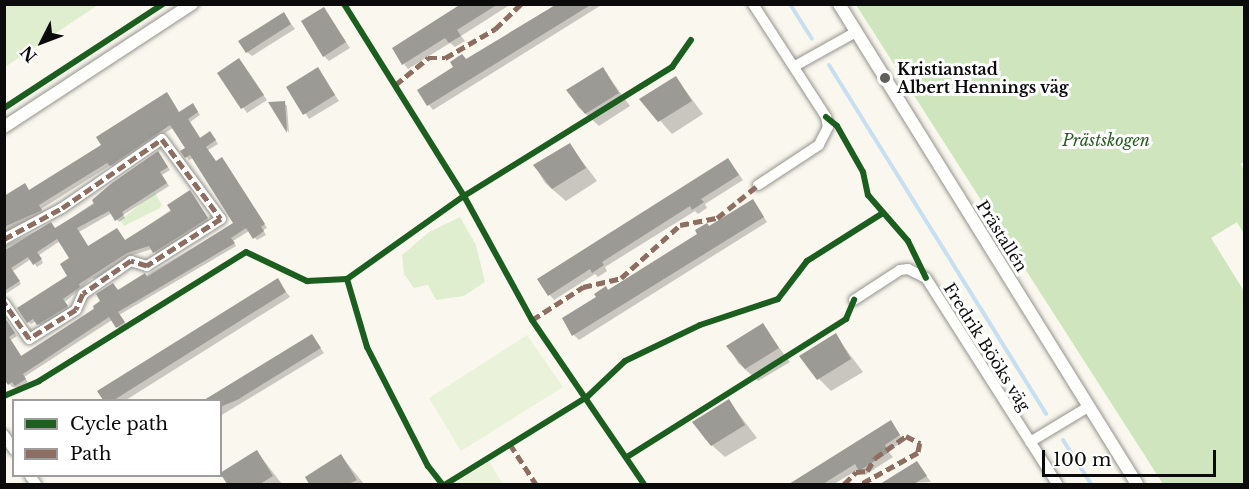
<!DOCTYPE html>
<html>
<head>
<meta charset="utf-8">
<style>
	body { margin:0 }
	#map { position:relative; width:1249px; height:489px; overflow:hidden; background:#faf8ee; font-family:"Libre Baskerville",serif }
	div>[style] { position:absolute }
	.green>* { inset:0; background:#e0eed0 }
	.forest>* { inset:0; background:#cfe5be }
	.pitch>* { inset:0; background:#eaf2d9 }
	.shadow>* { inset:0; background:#0003 }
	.stream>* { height:4px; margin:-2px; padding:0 2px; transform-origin:2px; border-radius:2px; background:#c8def1 }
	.building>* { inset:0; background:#9c9a95 }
	.roads { filter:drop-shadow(0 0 2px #93928d) drop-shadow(0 0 2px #93928d) }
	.minor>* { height:10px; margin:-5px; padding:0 5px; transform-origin:5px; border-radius:5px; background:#fefefc }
	.tertiary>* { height:12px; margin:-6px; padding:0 6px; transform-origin:6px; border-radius:6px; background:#fefefc }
	.quiet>* { height:4.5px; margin-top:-2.25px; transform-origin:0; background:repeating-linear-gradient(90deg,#8d6e63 0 9px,transparent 0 13.5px) }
	.cycleway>* { height:6px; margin:-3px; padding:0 3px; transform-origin:3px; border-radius:3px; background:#1b5e20 }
	.dots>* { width:16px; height:16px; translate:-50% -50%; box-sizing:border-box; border:3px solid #fff; border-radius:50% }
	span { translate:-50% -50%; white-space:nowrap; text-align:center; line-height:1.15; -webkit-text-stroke:6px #fff; paint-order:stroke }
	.poi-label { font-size:16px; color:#0b0b0b; font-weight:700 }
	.left { translate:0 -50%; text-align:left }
	.park-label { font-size:16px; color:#265e20; font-style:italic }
	.street-label { font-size:16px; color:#0b0b0b }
	.frame { position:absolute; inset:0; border:6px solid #0b0b0b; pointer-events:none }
	.legend { position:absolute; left:12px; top:399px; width:210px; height:78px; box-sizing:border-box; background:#fff; border:2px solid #9d9d9d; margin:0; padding:8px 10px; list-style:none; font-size:18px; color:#0b0b0b }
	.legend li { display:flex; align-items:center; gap:12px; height:30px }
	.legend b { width:30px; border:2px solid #9d9d9d }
	.north { position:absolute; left:12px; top:12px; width:60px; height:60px; -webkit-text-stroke:4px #fff; paint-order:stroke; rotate:228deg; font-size:16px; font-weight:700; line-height:24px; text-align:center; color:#0b0b0b }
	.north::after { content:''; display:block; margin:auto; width:21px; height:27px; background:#0b0b0b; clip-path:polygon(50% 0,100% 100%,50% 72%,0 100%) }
	.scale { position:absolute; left:1042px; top:450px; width:174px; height:27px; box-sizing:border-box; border:3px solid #0b0b0b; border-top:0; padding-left:8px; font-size:18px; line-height:21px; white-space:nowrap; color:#0b0b0b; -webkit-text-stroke:4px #fff; paint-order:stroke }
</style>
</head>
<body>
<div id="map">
	<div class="green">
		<i style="clip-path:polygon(5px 4px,98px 4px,98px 5px,5px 67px)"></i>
		<i style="clip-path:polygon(155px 193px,162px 205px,160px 208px,124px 226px,120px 220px)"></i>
		<i style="clip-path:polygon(460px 217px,476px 245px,485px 282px,464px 296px,436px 300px,428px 285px,414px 288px,404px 274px,402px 255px,429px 232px)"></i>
	</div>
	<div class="forest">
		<i style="clip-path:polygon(856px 5px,1244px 5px,1244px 161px,1241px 164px,1244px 170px,1244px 234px,1237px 222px,1211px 238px,1244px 291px,1244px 484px,1163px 484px)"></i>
	</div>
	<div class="pitch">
		<i style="clip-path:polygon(527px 335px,563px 387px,461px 451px,429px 398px)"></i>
		<i style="clip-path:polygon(489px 462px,503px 484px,458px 484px,457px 482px)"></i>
	</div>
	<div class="shadow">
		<i style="clip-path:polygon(465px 4px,511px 4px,461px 36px,465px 41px,455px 47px,450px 43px,408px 69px,404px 64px)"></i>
		<i style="clip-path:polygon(557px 4px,603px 4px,433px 110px,429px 105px,419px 90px)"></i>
		<i style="clip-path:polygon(324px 9px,350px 48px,329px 61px,324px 56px)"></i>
		<i style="clip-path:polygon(283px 13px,295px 29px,252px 56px,247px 52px)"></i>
		<i style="clip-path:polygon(239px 60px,267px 100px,247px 113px,219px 73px)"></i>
		<i style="clip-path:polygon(318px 69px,339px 101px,309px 119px,288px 87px)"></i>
		<i style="clip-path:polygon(603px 69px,630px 106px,599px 126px,578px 107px,568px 91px)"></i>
		<i style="clip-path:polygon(676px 78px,703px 114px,672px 134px,641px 99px)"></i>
		<i style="clip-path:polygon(284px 103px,287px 106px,289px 133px,271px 104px)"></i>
		<i style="clip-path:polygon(195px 107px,200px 115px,190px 122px,201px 139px,213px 136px,218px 144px,208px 150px,216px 163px,225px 162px,267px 228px,263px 230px,266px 235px,257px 240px,249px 231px,233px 241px,236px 246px,119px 315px,127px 326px,120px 330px,112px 320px,24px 377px,28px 382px,19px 388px,12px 387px,4px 376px,4px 316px,17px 336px,11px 340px,22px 357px,118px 292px,235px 223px,193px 158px,189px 160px,182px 151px,187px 148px,174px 127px,114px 168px,111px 165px,41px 209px,44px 213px,4px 234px,4px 197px,30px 191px)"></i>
		<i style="clip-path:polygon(570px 145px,597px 181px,566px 201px,545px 183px,535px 166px)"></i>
		<i style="clip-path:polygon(160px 156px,170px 170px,162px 175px,169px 186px,123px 215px,125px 218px,119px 222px,112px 213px,79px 232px,89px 247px,125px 241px,193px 195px,210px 222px,157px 255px,152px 249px,130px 256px,102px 276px,91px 279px,65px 302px,69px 309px,41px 327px,36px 321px,31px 324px,28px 322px,69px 276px,71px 259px,60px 241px,39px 255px,43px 263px,37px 267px,31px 259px,13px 271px,21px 284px,4px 295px,4px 246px,51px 224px,56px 229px)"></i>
		<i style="clip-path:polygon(728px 159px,743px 180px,705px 204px,707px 208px,698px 214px,695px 211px,605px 267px,607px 271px,598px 277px,595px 274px,554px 300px,550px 295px,539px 279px)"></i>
		<i style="clip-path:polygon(757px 206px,767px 222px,579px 340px,574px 335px,564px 319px,710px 228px)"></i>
		<i style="clip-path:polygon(277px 280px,290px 297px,126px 400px,105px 400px,99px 392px)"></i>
		<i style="clip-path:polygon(762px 325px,790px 362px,758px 381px,738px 363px,728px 346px)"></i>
		<i style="clip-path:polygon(835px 335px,863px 372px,831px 391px,819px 379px)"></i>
		<i style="clip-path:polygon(312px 336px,324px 353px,220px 416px,220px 400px,205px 400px)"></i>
		<i style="clip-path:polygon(729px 401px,757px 438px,725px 457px,705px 439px,694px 422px)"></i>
		<i style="clip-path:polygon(891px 422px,904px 441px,888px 451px,893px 457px,865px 475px,859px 469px,834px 484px,790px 484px)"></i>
		<i style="clip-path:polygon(257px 452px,282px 484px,229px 484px,222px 474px)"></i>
		<i style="clip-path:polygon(341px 456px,364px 484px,311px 484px,307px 477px)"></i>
		<i style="clip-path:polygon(917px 463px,931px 482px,882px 484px)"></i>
	</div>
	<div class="stream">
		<i style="left:790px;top:4px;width:41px;rotate:57.8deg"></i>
		<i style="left:829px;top:65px;width:411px;rotate:58.1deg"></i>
		<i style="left:1063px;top:440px;width:52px;rotate:57.5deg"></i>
	</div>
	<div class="building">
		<i style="clip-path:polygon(461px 4px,498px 4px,457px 30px,461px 36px,449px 43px,445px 38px,402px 65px,392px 48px)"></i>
		<i style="clip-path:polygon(557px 4px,592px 4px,427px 106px,417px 90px,453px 67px,450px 62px,462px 54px,466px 59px)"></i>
		<i style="clip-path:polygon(324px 7px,346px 42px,323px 57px,301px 21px)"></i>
		<i style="clip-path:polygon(284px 12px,291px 24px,246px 53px,238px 41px)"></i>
		<i style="clip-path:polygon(239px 58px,264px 95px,241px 109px,217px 73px)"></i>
		<i style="clip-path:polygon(318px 67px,335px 95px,303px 115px,286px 87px)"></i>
		<i style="clip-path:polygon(603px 67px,619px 93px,585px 114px,566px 90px)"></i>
		<i style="clip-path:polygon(676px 76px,692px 101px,658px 122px,639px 99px)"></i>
		<i style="clip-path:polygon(167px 92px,179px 112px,193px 103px,198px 112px,188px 119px,200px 138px,210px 131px,216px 140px,206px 147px,216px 161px,222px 157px,265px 224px,261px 227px,264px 231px,253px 239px,246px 228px,231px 238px,235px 243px,118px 312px,125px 322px,116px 328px,109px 317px,23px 374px,26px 379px,15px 386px,12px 382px,8px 385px,4px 379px,4px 317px,15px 333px,9px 337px,21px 356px,94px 309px,93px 306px,100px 301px,96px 294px,113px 283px,118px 290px,145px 273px,147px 277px,233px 223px,190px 155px,185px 158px,180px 151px,185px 148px,170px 125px,110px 166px,107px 163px,39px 205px,42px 210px,4px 227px,4px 196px,25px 183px,29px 190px,101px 145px,96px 137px)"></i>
		<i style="clip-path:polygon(285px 101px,287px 133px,268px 102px)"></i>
		<i style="clip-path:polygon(570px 143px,586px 168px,552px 189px,533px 165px)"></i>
		<i style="clip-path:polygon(158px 151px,168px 167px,160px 172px,167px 183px,122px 212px,124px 215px,115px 221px,109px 211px,77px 228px,88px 246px,117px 228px,125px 240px,171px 211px,167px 205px,190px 190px,208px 218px,153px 253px,149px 246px,127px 253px,79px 284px,80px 287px,63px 299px,68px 306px,37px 325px,33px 319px,27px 323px,17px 308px,67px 276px,60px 264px,69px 258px,57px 239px,37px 252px,42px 259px,33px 265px,28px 257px,11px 268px,20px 281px,4px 291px,4px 251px,51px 222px,55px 228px,94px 204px,92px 200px,112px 183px)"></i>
		<i style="clip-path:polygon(728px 158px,739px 175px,701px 199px,704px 202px,692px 210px,690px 206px,602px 262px,604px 265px,592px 273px,590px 269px,548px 296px,537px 279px)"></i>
		<i style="clip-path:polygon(753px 199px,764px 217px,572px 336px,562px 318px,596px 297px,594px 294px,606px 286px,608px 290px,697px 234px,695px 230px,707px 223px,709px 226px)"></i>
		<i style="clip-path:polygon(278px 278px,286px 292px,114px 400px,103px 400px,97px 391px)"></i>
		<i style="clip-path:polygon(763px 323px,779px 348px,745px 369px,726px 346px)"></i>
		<i style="clip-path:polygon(836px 333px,851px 359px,817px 380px,799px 356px)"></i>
		<i style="clip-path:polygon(312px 334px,321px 348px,237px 400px,220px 407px,220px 400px,204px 400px)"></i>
		<i style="clip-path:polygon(729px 399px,745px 425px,711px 446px,692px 422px)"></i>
		<i style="clip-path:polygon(891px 420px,900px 435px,885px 445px,889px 452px,859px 471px,855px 464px,823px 484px,789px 484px)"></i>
		<i style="clip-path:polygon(257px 450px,273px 476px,260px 484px,227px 484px,220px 473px)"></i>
		<i style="clip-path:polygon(341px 454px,357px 480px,349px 484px,309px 484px,305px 477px)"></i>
		<i style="clip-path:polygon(917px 461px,927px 476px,914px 484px,880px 484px)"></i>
	</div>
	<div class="roads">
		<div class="minor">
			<i style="left:753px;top:4px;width:135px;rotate:57.1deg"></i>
			<i style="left:826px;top:117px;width:10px;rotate:79deg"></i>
			<i style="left:828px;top:127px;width:20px;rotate:117deg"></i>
			<i style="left:819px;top:145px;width:73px;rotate:146.7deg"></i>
			<i style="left:795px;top:66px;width:70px;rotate:-29.1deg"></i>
			<i style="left:4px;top:239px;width:66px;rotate:-28.1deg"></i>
			<i style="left:62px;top:208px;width:121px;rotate:-34.6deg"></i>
			<i style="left:162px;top:139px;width:99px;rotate:53.6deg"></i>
			<i style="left:221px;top:219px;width:88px;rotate:147.6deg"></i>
			<i style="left:147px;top:266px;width:17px;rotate:-163deg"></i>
			<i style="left:131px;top:261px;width:58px;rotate:145.5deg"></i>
			<i style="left:83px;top:294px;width:17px;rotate:114deg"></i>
			<i style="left:76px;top:310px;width:55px;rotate:148.3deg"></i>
			<i style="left:29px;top:339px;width:44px;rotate:-124.8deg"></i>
			<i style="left:854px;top:300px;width:55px;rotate:-33.1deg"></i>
			<i style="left:900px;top:270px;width:8px;rotate:-7deg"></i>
			<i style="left:908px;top:269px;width:20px;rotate:27deg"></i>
			<i style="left:926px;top:278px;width:244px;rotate:57.5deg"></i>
			<i style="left:4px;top:435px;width:18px;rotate:56deg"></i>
			<i style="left:1030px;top:442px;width:68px;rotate:-31.1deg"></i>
			<i style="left:30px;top:476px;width:10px;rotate:53deg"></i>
		</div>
		<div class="tertiary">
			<i style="left:839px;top:4px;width:565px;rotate:58.17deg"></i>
			<i style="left:4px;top:127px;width:225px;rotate:-33.2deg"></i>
		</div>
	</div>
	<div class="quiet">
		<i style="left:395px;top:85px;width:43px;rotate:-39.3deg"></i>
		<i style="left:428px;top:58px;width:17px"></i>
		<i style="left:445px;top:58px;width:58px;rotate:-30.1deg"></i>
		<i style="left:495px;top:29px;width:36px;rotate:-44deg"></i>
		<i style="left:4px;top:239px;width:66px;rotate:-28.1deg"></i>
		<i style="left:62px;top:208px;width:121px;rotate:-34.6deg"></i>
		<i style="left:162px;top:139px;width:99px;rotate:53.6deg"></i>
		<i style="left:221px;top:219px;width:88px;rotate:147.6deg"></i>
		<i style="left:147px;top:266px;width:17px;rotate:-163deg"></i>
		<i style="left:131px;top:261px;width:58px;rotate:145.5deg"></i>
		<i style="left:83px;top:294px;width:17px;rotate:114deg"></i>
		<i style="left:76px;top:310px;width:55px;rotate:148.3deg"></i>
		<i style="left:29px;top:339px;width:44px;rotate:-124.8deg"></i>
		<i style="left:532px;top:320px;width:61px;rotate:-32.9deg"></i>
		<i style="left:583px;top:287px;width:39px;rotate:-13deg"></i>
		<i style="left:621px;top:278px;width:79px;rotate:-41.9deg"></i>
		<i style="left:680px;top:225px;width:38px;rotate:-11deg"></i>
		<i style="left:717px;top:218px;width:53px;rotate:-38.8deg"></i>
		<i style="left:510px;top:444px;width:48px;rotate:57deg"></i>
		<i style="left:844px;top:484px;width:17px;rotate:-45deg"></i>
		<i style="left:856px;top:472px;width:11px;rotate:-5deg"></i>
		<i style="left:867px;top:471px;width:15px;rotate:-58deg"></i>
		<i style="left:875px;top:458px;width:38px;rotate:-35deg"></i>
		<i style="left:906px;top:436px;width:16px;rotate:27deg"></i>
		<i style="left:920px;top:443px;width:10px;rotate:101deg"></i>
		<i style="left:918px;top:453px;width:64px;rotate:151deg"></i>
	</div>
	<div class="cycleway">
		<i style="left:344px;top:4px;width:226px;rotate:58deg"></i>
		<i style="left:464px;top:196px;width:141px;rotate:61.3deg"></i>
		<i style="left:532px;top:320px;width:199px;rotate:55.7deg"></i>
		<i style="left:4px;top:108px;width:190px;rotate:-33.2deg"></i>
		<i style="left:826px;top:117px;width:14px;rotate:39deg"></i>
		<i style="left:837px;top:126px;width:53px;rotate:60.5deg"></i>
		<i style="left:863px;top:172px;width:24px;rotate:78deg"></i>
		<i style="left:868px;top:195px;width:61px;rotate:49deg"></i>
		<i style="left:908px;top:241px;width:41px;rotate:64.1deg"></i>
		<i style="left:347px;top:279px;width:71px;rotate:73.6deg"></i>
		<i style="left:367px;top:347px;width:134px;rotate:62.9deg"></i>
		<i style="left:428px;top:466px;width:23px;rotate:52deg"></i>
		<i style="left:4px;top:396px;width:38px;rotate:-23deg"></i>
		<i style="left:39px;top:381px;width:244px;rotate:-31.9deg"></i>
		<i style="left:246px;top:252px;width:68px;rotate:25.4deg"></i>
		<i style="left:307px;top:281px;width:40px;rotate:-2.9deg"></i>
		<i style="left:347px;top:279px;width:143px;rotate:-35.4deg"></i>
		<i style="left:464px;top:196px;width:245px;rotate:-31.8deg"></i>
		<i style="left:672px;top:67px;width:33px;rotate:-55deg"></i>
		<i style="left:627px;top:457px;width:259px;rotate:-32.2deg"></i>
		<i style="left:846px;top:319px;width:21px;rotate:-67deg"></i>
		<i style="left:446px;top:484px;width:166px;rotate:-31.7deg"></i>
		<i style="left:587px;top:397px;width:52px;rotate:-43.5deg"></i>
		<i style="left:625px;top:361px;width:83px;rotate:-25.6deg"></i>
		<i style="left:700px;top:325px;width:82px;rotate:-18.4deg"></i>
		<i style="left:778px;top:299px;width:48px;rotate:-52.7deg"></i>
		<i style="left:807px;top:261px;width:90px;rotate:-32.3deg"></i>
	</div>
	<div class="dots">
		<i style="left:885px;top:78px;background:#5f5e5a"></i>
	</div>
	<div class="poi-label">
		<span class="left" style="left:897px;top:78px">Kristianstad<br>Albert Hennings väg</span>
	</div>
	<div class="park-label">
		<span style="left:1106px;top:140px">Prästskogen</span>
	</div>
	<div class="street-label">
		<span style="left:1002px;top:236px;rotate:58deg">Prästallén</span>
		<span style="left:987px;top:347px;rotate:58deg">Fredrik Bööks väg</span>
	</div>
	<div class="frame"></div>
	<ul class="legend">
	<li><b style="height:8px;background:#1b5e20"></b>Cycle path</li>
	<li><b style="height:8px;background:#8d6e63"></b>Path</li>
	</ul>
	<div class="north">N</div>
	<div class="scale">100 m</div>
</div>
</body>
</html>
